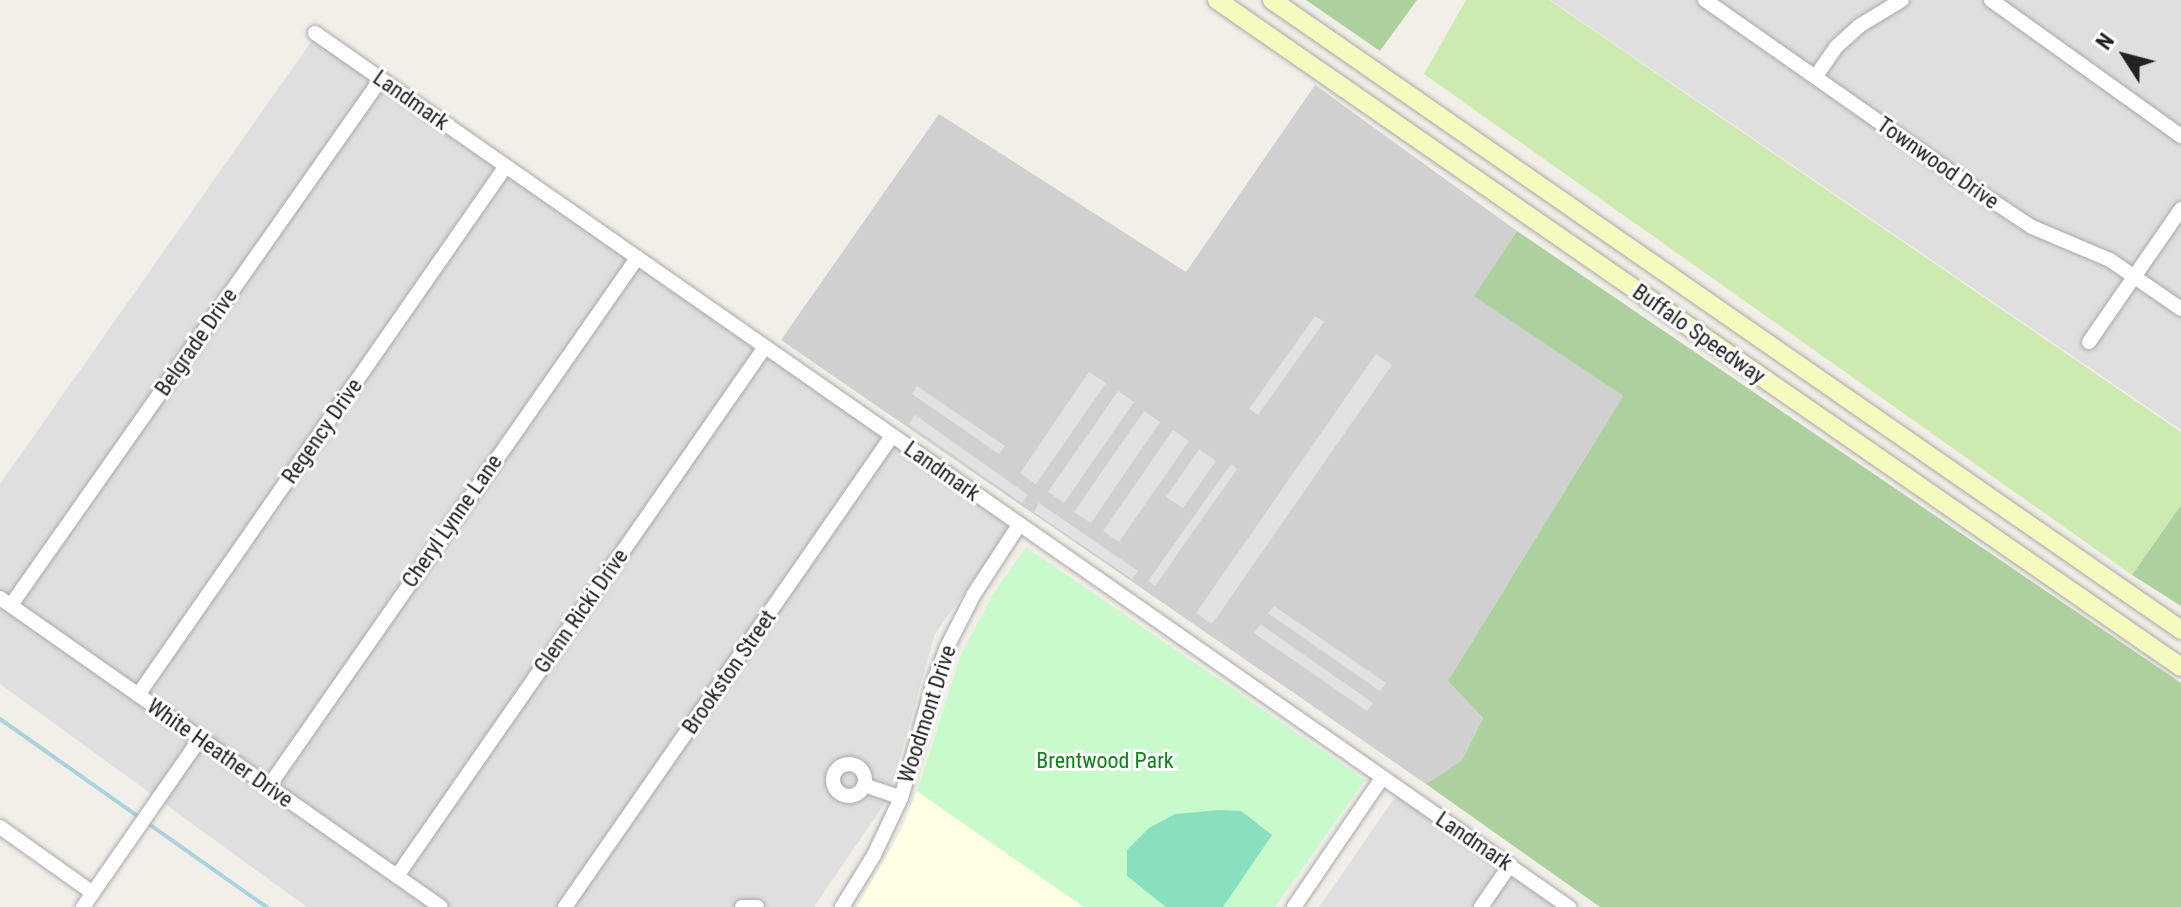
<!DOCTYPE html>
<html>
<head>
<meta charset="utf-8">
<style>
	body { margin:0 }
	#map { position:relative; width:2181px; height:907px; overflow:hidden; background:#f2efe9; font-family:"Roboto Condensed",sans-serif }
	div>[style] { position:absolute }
	.residential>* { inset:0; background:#e0dfdf }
	.education>* { inset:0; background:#ffffe5 }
	.religious>* { inset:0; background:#d0d0d0 }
	.grass>* { inset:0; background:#cdebb0 }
	.forest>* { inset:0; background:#add19e }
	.park>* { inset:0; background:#c8facc }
	.pitch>* { inset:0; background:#88e0be }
	.parking>* { inset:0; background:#e2e2e2 }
	.stream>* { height:4px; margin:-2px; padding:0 2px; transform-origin:2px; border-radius:2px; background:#aad3df }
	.roads { filter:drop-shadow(0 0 2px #a9a9a9) drop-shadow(0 0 2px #a9a9a9) }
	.minor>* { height:14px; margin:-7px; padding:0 7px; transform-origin:7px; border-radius:7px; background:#fff }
	.minor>.ring { margin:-7px; padding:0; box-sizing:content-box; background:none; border:14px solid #fff; border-radius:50% }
	.secondary>* { height:18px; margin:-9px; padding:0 9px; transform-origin:9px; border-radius:9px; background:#f7fabf }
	span { translate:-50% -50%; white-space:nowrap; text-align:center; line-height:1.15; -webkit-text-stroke:6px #fff; paint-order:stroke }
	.street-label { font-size:22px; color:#222 }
	.park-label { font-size:22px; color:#0c8416 }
	.north { position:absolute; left:2085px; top:16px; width:80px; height:80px; -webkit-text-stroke:6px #fff; paint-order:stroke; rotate:306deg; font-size:22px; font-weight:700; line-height:32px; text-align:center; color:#222 }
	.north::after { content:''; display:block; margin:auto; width:28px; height:36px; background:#222; clip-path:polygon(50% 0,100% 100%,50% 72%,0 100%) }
</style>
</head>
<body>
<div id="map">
	<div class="residential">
		<i style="clip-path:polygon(1550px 0,2181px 0,2181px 430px)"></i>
		<i style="clip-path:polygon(313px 39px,1012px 526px,935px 634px,889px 797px,814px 907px,307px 907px,0 684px,0 484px)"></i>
		<i style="clip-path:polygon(1398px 793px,1563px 907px,1319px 907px)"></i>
	</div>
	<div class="education">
		<i style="clip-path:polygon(917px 791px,1084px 907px,857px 907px,902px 829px)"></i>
	</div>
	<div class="religious">
		<i style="clip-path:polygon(1315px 85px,1517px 231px,1475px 296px,1623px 396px,1448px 681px,1483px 718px,1462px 760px,1426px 784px,781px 340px,939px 114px,1186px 272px)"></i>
	</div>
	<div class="grass">
		<i style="clip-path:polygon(1466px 0,1549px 0,2181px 432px,2181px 505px,2132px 575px,1424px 74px)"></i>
	</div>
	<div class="forest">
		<i style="clip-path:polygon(1306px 0,1417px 0,1380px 51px)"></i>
		<i style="clip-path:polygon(1517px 231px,2181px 683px,2181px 907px,1600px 907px,1426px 784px,1462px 760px,1483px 718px,1448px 681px,1623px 396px,1474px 296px)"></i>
		<i style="clip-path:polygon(2181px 505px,2181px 606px,2132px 575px)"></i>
	</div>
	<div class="park">
		<i style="clip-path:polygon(1026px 547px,1365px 780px,1275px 907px,1084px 907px,917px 791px,961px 655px,992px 596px)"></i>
	</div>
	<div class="pitch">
		<i style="clip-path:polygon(1220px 810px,1241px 811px,1272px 835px,1223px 907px,1166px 907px,1127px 876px,1127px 850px,1149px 828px,1175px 814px)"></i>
	</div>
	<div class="parking">
		<i style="clip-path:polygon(1315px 316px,1324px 322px,1258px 415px,1249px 409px)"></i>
		<i style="clip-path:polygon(1376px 354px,1392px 365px,1212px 624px,1196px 613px)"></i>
		<i style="clip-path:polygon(1089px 372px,1106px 383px,1036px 484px,1020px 473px)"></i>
		<i style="clip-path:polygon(917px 386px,1005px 446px,999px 454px,912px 394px)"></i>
		<i style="clip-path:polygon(1118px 391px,1134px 402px,1064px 503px,1048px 492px)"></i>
		<i style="clip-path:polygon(1144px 411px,1160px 422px,1091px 523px,1074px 512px)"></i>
		<i style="clip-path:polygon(915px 415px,1028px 495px,1022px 503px,909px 424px)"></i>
		<i style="clip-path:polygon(1173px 430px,1189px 441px,1119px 542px,1103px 531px)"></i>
		<i style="clip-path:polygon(1199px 449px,1216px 461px,1183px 508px,1166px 497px)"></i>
		<i style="clip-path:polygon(1231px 464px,1237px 469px,1155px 586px,1148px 581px)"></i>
		<i style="clip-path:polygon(1039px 503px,1138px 571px,1132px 579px,1034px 512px)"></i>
		<i style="clip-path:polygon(1274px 606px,1386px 683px,1380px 691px,1268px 613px)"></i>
		<i style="clip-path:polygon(1260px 624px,1373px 703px,1367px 711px,1254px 633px)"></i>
	</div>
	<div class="stream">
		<i style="left:0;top:719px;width:327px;rotate:35.2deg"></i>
	</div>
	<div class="roads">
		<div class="minor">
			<i style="left:1705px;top:0;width:349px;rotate:35deg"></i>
			<i style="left:1991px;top:200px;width:49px;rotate:33.4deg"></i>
			<i style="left:2032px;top:227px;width:85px;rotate:22.9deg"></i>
			<i style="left:2110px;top:260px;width:86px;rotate:34.6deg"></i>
			<i style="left:1991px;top:0;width:234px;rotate:35.6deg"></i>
			<i style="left:315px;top:33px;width:1529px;rotate:34.88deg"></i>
			<i style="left:1816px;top:76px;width:35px;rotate:-55deg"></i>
			<i style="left:1836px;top:47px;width:31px;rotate:-42deg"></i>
			<i style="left:1859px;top:26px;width:50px;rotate:-31.2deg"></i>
			<i style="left:2089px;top:342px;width:162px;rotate:-55.3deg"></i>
			<i style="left:0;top:598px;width:538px;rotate:35.02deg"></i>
			<i style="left:11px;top:605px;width:643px;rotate:-54.88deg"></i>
			<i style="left:138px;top:695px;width:644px;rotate:-55.18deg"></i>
			<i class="ring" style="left:833px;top:764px;width:18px;height:18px"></i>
			<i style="left:864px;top:785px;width:39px;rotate:19deg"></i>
			<i style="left:269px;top:786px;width:644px;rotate:-55.12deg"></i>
			<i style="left:0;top:827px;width:114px;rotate:35.4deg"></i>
			<i style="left:397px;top:876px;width:644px;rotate:-55.18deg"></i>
			<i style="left:83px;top:907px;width:203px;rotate:-55.2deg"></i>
			<i style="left:565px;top:907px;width:573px;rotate:-55.23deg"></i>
			<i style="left:742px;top:907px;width:15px"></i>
			<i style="left:842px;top:907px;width:61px;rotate:-58.4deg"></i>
			<i style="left:874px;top:855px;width:63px;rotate:-64.7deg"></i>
			<i style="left:901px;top:798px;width:122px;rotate:-74.2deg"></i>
			<i style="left:934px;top:681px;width:36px;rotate:-69deg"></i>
			<i style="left:947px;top:647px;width:59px;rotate:-63deg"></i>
			<i style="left:974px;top:594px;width:82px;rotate:-56.9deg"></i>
			<i style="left:1294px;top:907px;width:156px;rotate:-55.7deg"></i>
			<i style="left:1481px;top:907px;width:51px;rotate:-55.4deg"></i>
		</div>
		<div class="secondary">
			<i style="left:1217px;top:0;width:1172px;rotate:34.68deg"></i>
			<i style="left:1272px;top:0;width:1106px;rotate:34.72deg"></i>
		</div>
	</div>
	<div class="street-label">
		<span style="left:411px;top:100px;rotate:35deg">Landmark</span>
		<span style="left:1938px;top:163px;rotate:35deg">Townwood Drive</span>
		<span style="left:1699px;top:334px;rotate:35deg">Buffalo Speedway</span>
		<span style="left:196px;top:342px;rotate:-55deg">Belgrade Drive</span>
		<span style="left:322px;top:431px;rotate:-55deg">Regency Drive</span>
		<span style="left:942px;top:471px;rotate:35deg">Landmark</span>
		<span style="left:452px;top:521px;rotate:-55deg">Cheryl Lynne Lane</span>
		<span style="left:581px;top:611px;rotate:-55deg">Glenn Ricki Drive</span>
		<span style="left:729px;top:672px;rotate:-55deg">Brookston Street</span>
		<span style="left:927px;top:714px;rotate:-72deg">Woodmont Drive</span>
		<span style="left:220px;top:753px;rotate:35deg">White Heather Drive</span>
		<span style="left:1474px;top:841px;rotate:34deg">Landmark</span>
	</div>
	<div class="park-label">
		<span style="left:1105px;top:761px">Brentwood Park</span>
	</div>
	<div class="north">N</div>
</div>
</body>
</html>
